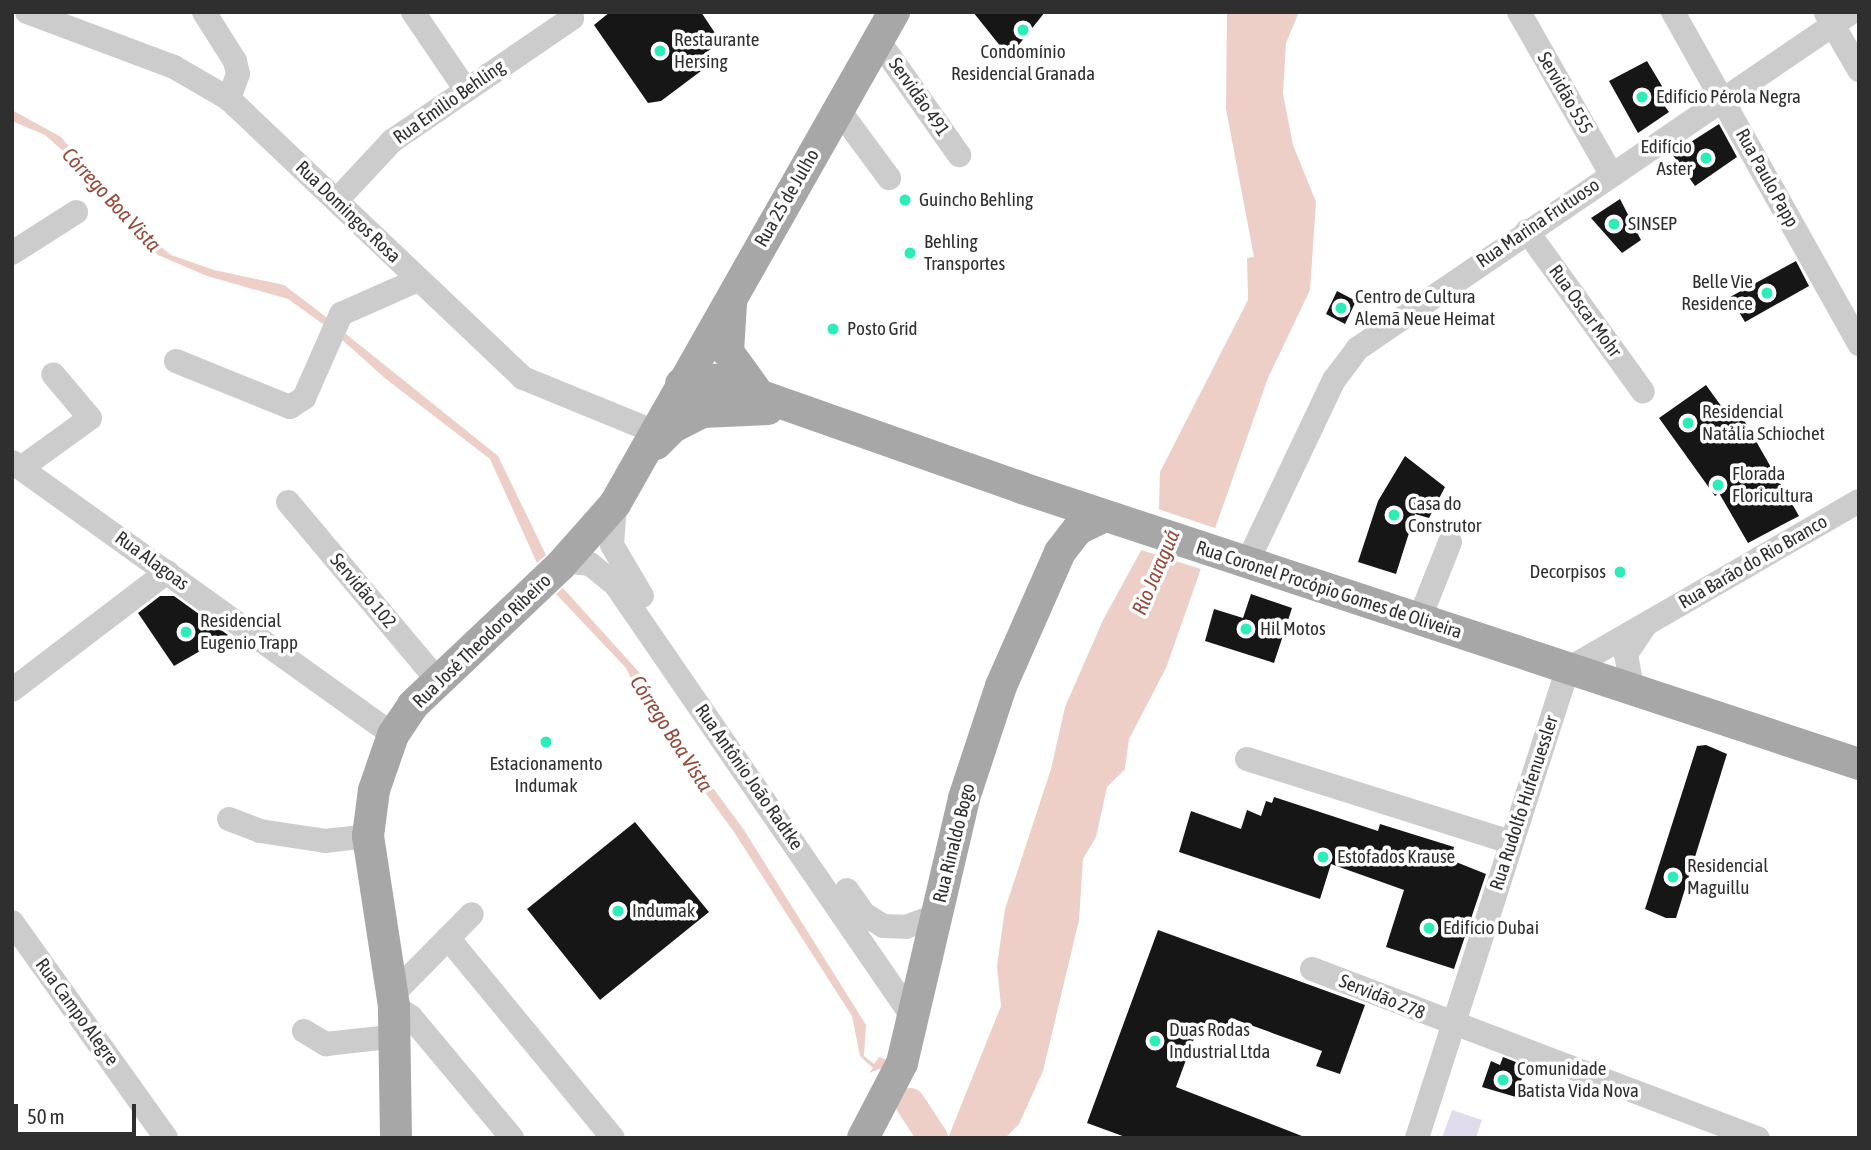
<!DOCTYPE html>
<html>
<head>
<meta charset="utf-8">
<style>
	body { margin:0 }
	#map { position:relative; width:1871px; height:1150px; overflow:hidden; background:#fff; font-family:"Asap Condensed",sans-serif }
	div>[style] { position:absolute }
	.green>* { inset:0; background:#e1dced }
	.water>* { inset:0; background:#edcfc8 }
	.pier>* { inset:0; background:#fff }
	.river>* { height:30px; margin:-15px; padding:0 15px; transform-origin:15px; border-radius:15px; background:#edcfc8 }
	.building>* { inset:0; background:#161616 }
	.minor>* { height:24px; margin:-12px; padding:0 12px; transform-origin:12px; border-radius:12px; background:#ccc }
	.major>* { height:32px; margin:-16px; padding:0 16px; transform-origin:16px; border-radius:16px; background:#a7a7a7 }
	.dots>* { width:19px; height:19px; translate:-50% -50%; box-sizing:border-box; border:4px solid #fff; border-radius:50% }
	span { translate:-50% -50%; white-space:nowrap; text-align:center; line-height:1.15; -webkit-text-stroke:7px #fff; paint-order:stroke }
	.poi-label { font-size:19px; color:#2f2f2f }
	.left { translate:0 -50%; text-align:left }
	.right { translate:-100% -50%; text-align:right }
	.street-label { font-size:19px; color:#2f2f2f }
	.water-label { font-size:21px; color:#954a39; font-style:italic }
	.frame { position:absolute; inset:0; border:14px solid #2f2f2f; pointer-events:none }
	.scale { position:absolute; left:14px; top:1104px; width:122px; height:32px; box-sizing:border-box; border:4px solid #2f2f2f; border-top:0; padding-left:9px; font-size:21px; line-height:24px; white-space:nowrap; color:#2f2f2f; -webkit-text-stroke:5px #fff; paint-order:stroke }
</style>
</head>
<body>
<div id="map">
	<div class="green">
		<i style="clip-path:polygon(1452px 1110px,1482px 1120px,1476px 1138px,1442px 1138px)"></i>
	</div>
	<div class="water">
		<i style="clip-path:polygon(1227px 12px,1299px 12px,1286px 43px,1283px 94px,1293px 145px,1316px 202px,1310px 290px,1268px 378px,1166px 668px,1129px 739px,1125px 769px,1107px 787px,1096px 837px,1083px 859px,1079px 920px,1043px 1071px,1019px 1124px,1005px 1138px,948px 1138px,1001px 1006px,997px 966px,1005px 909px,1051px 769px,1065px 707px,1103px 620px,1150px 534px,1159px 507px,1160px 472px,1248px 300px,1247px 258px,1254px 257px,1226px 109px)"></i>
		<i style="clip-path:polygon(12px 110px,61px 137px,138px 228px,171px 255px,214px 270px,284px 285px,330px 320px,327px 327px,288px 299px,207px 276px,158px 255px,63px 151px,45px 135px,12px 121px)"></i>
		<i style="clip-path:polygon(341px 330px,498px 456px,546px 555px,537px 563px,490px 459px,386px 379px,340px 338px)"></i>
		<i style="clip-path:polygon(563px 588px,647px 681px,654px 708px,744px 830px,866px 1025px,864px 1056px,874px 1064px,879px 1057px,885px 1059px,911px 1101px,907px 1108px,882px 1068px,869px 1073px,873px 1068px,860px 1056px,852px 1016px,734px 832px,651px 718px,626px 668px,556px 594px)"></i>
	</div>
	<div class="pier">
		<i style="clip-path:polygon(1155px 508px,1218px 529px,1204px 570px,1138px 549px)"></i>
	</div>
	<div class="river">
		<i style="left:910px;top:1103px;width:42px;rotate:56.7deg"></i>
	</div>
	<div class="building">
		<i style="clip-path:polygon(610px 12px,701px 12px,721px 42px,694px 61px,701px 71px,661px 101px,648px 103px,594px 25px)"></i>
		<i style="clip-path:polygon(973px 12px,1045px 12px,1009px 57px)"></i>
		<i style="clip-path:polygon(1647px 61px,1668px 96px,1661px 101px,1669px 112px,1638px 133px,1609px 81px)"></i>
		<i style="clip-path:polygon(1719px 124px,1737px 157px,1695px 186px,1672px 154px)"></i>
		<i style="clip-path:polygon(1620px 199px,1641px 240px,1622px 253px,1591px 218px)"></i>
		<i style="clip-path:polygon(1796px 261px,1809px 286px,1745px 322px,1730px 297px)"></i>
		<i style="clip-path:polygon(1337px 291px,1356px 301px,1345px 324px,1326px 314px)"></i>
		<i style="clip-path:polygon(1706px 385px,1732px 421px,1741px 415px,1799px 516px,1748px 543px,1719px 493px,1715px 496px,1659px 418px)"></i>
		<i style="clip-path:polygon(1405px 456px,1445px 487px,1429px 518px,1415px 514px,1396px 574px,1358px 562px,1378px 501px)"></i>
		<i style="clip-path:polygon(1251px 594px,1292px 608px,1274px 663px,1205px 641px,1214px 609px,1243px 618px)"></i>
		<i style="clip-path:polygon(160px 596px,174px 596px,228px 635px,174px 666px,138px 613px)"></i>
		<i style="clip-path:polygon(1706px 745px,1727px 754px,1676px 918px,1666px 918px,1645px 909px,1697px 746px)"></i>
		<i style="clip-path:polygon(1274px 797px,1378px 831px,1380px 824px,1454px 847px,1451px 860px,1486px 874px,1454px 969px,1386px 947px,1404px 890px,1331px 864px,1320px 899px,1179px 852px,1191px 811px,1241px 829px,1247px 810px,1261px 816px,1266px 801px,1272px 803px)"></i>
		<i style="clip-path:polygon(635px 822px,709px 912px,600px 1000px,527px 909px)"></i>
		<i style="clip-path:polygon(1158px 930px,1365px 1005px,1340px 1074px,1316px 1066px,1322px 1051px,1231px 1018px,1225px 1031px,1200px 1022px,1176px 1087px,1307px 1138px,1128px 1138px,1087px 1123px)"></i>
		<i style="clip-path:polygon(1503px 1057px,1526px 1066px,1516px 1097px,1482px 1087px,1491px 1061px,1500px 1065px)"></i>
	</div>
	<div class="minor">
		<i style="left:27px;top:12px;width:157px;rotate:20.5deg"></i>
		<i style="left:174px;top:67px;width:64px;rotate:30.2deg"></i>
		<i style="left:229px;top:99px;width:405px;rotate:43.5deg"></i>
		<i style="left:523px;top:378px;width:143px;rotate:22.2deg"></i>
		<i style="left:204px;top:12px;width:58px;rotate:57.7deg"></i>
		<i style="left:235px;top:61px;width:13px;rotate:77deg"></i>
		<i style="left:238px;top:74px;width:27px;rotate:110deg"></i>
		<i style="left:413px;top:12px;width:94px;rotate:55.8deg"></i>
		<i style="left:1519px;top:12px;width:186px;rotate:60.4deg"></i>
		<i style="left:1673px;top:12px;width:381px;rotate:60.7deg"></i>
		<i style="left:1826px;top:13px;width:66px;rotate:59.9deg"></i>
		<i style="left:878px;top:40px;width:141px;rotate:54.8deg"></i>
		<i style="left:838px;top:109px;width:86px;rotate:53.5deg"></i>
		<i style="left:337px;top:200px;width:81px;rotate:-47deg"></i>
		<i style="left:392px;top:141px;width:218px;rotate:-34.3deg"></i>
		<i style="left:1527px;top:231px;width:198px;rotate:54.2deg"></i>
		<i style="left:12px;top:253px;width:76px;rotate:-32.6deg"></i>
		<i style="left:176px;top:361px;width:123px;rotate:22deg"></i>
		<i style="left:290px;top:407px;width:17px;rotate:-33deg"></i>
		<i style="left:304px;top:398px;width:92px;rotate:-66.2deg"></i>
		<i style="left:341px;top:314px;width:84px;rotate:-23.8deg"></i>
		<i style="left:12px;top:462px;width:469px;rotate:35.6deg"></i>
		<i style="left:21px;top:468px;width:85px;rotate:-35.9deg"></i>
		<i style="left:90px;top:418px;width:57px;rotate:-130.1deg"></i>
		<i style="left:288px;top:502px;width:234px;rotate:50deg"></i>
		<i style="left:615px;top:504px;width:41px;rotate:94.2deg"></i>
		<i style="left:612px;top:545px;width:59px;rotate:59.5deg"></i>
		<i style="left:565px;top:561px;width:25px;rotate:7deg"></i>
		<i style="left:590px;top:564px;width:32px;rotate:39deg"></i>
		<i style="left:615px;top:584px;width:528px;rotate:55.5deg"></i>
		<i style="left:1247px;top:563px;width:203px;rotate:-64.6deg"></i>
		<i style="left:1334px;top:380px;width:39px;rotate:-53deg"></i>
		<i style="left:1357px;top:349px;width:599px;rotate:-34.25deg"></i>
		<i style="left:1419px;top:620px;width:84px;rotate:-68.3deg"></i>
		<i style="left:1632px;top:688px;width:35px;rotate:-100deg"></i>
		<i style="left:1626px;top:654px;width:34px;rotate:-56deg"></i>
		<i style="left:12px;top:690px;width:195px;rotate:-37.3deg"></i>
		<i style="left:1247px;top:759px;width:277px;rotate:17.5deg"></i>
		<i style="left:229px;top:819px;width:33px;rotate:21deg"></i>
		<i style="left:260px;top:831px;width:66px;rotate:8.7deg"></i>
		<i style="left:325px;top:841px;width:43px;rotate:-6.6deg"></i>
		<i style="left:847px;top:890px;width:29px;rotate:55deg"></i>
		<i style="left:864px;top:914px;width:22px;rotate:32deg"></i>
		<i style="left:883px;top:926px;width:23px;rotate:2deg"></i>
		<i style="left:906px;top:927px;width:31px;rotate:-21deg"></i>
		<i style="left:12px;top:922px;width:265px;rotate:54.5deg"></i>
		<i style="left:448px;top:938px;width:259px;rotate:50.5deg"></i>
		<i style="left:1312px;top:969px;width:477px;rotate:20.8deg"></i>
		<i style="left:393px;top:994px;width:112px;rotate:-45.4deg"></i>
		<i style="left:394px;top:1006px;width:20px;rotate:33deg"></i>
		<i style="left:411px;top:1017px;width:158px;rotate:50.1deg"></i>
		<i style="left:304px;top:1031px;width:26px;rotate:31deg"></i>
		<i style="left:326px;top:1044px;width:71px;rotate:-6.4deg"></i>
		<i style="left:1417px;top:1138px;width:493px;rotate:-72.2deg"></i>
		<i style="left:1568px;top:669px;width:336px;rotate:-30deg"></i>
	</div>
	<div class="major">
		<i style="left:731px;top:304px;width:48px;rotate:93.6deg"></i>
		<i style="left:728px;top:352px;width:53px;rotate:54.2deg"></i>
		<i style="left:681px;top:384px;width:35px;rotate:-7deg"></i>
		<i style="left:716px;top:380px;width:324px;rotate:19.4deg"></i>
		<i style="left:1022px;top:488px;width:881px;rotate:18.25deg"></i>
		<i style="left:656px;top:444px;width:24px;rotate:-45deg"></i>
		<i style="left:673px;top:427px;width:33px;rotate:-27deg"></i>
		<i style="left:702px;top:412px;width:66px;rotate:-2.6deg"></i>
		<i style="left:396px;top:1138px;width:132px;rotate:-90.9deg"></i>
		<i style="left:394px;top:1006px;width:172px;rotate:-98.7deg"></i>
		<i style="left:368px;top:836px;width:46px;rotate:-82.6deg"></i>
		<i style="left:374px;top:790px;width:58px;rotate:-70.9deg"></i>
		<i style="left:393px;top:735px;width:36px;rotate:-56deg"></i>
		<i style="left:413px;top:705px;width:202px;rotate:-43.4deg"></i>
		<i style="left:560px;top:566px;width:83px;rotate:-48.4deg"></i>
		<i style="left:615px;top:504px;width:566px;rotate:-60.44deg"></i>
		<i style="left:863px;top:1138px;width:85px;rotate:-62.5deg"></i>
		<i style="left:902px;top:1063px;width:272px;rotate:-76.8deg"></i>
		<i style="left:964px;top:798px;width:118px;rotate:-71.7deg"></i>
		<i style="left:1001px;top:686px;width:146px;rotate:-66.2deg"></i>
		<i style="left:1060px;top:552px;width:29px;rotate:-52deg"></i>
		<i style="left:1078px;top:529px;width:30px;rotate:-26deg"></i>
	</div>
	<div class="dots">
		<i style="left:1023px;top:30px;background:#2aedb7"></i>
		<i style="left:660px;top:51px;background:#2aedb7"></i>
		<i style="left:1642px;top:97px;background:#2aedb7"></i>
		<i style="left:1706px;top:158px;background:#2aedb7"></i>
		<i style="left:905px;top:200px;background:#2aedb7"></i>
		<i style="left:1614px;top:224px;background:#2aedb7"></i>
		<i style="left:910px;top:253px;background:#2aedb7"></i>
		<i style="left:1767px;top:293px;background:#2aedb7"></i>
		<i style="left:1341px;top:308px;background:#2aedb7"></i>
		<i style="left:833px;top:329px;background:#2aedb7"></i>
		<i style="left:1688px;top:423px;background:#2aedb7"></i>
		<i style="left:1718px;top:485px;background:#2aedb7"></i>
		<i style="left:1394px;top:515px;background:#2aedb7"></i>
		<i style="left:1620px;top:572px;background:#2aedb7"></i>
		<i style="left:1246px;top:629px;background:#2aedb7"></i>
		<i style="left:186px;top:632px;background:#2aedb7"></i>
		<i style="left:546px;top:742px;background:#2aedb7"></i>
		<i style="left:1323px;top:857px;background:#2aedb7"></i>
		<i style="left:1673px;top:877px;background:#2aedb7"></i>
		<i style="left:618px;top:911px;background:#2aedb7"></i>
		<i style="left:1429px;top:928px;background:#2aedb7"></i>
		<i style="left:1155px;top:1041px;background:#2aedb7"></i>
		<i style="left:1503px;top:1080px;background:#2aedb7"></i>
	</div>
	<div class="poi-label">
		<span class="left" style="left:674px;top:51px">Restaurante<br>Hersing</span>
		<span style="left:1023px;top:63px">Condomínio<br>Residencial Granada</span>
		<span class="left" style="left:1656px;top:97px">Edifício Pérola Negra</span>
		<span class="right" style="left:1692px;top:158px">Edifício<br>Aster</span>
		<span class="left" style="left:919px;top:200px">Guincho Behling</span>
		<span class="left" style="left:1628px;top:224px">SINSEP</span>
		<span class="left" style="left:924px;top:253px">Behling<br>Transportes</span>
		<span class="right" style="left:1753px;top:293px">Belle Vie<br>Residence</span>
		<span class="left" style="left:1355px;top:308px">Centro de Cultura<br>Alemã Neue Heimat</span>
		<span class="left" style="left:847px;top:329px">Posto Grid</span>
		<span class="left" style="left:1702px;top:423px">Residencial<br>Natália Schiochet</span>
		<span class="left" style="left:1732px;top:485px">Florada<br>Floricultura</span>
		<span class="left" style="left:1408px;top:515px">Casa do<br>Construtor</span>
		<span class="right" style="left:1606px;top:572px">Decorpisos</span>
		<span class="left" style="left:200px;top:632px">Residencial<br>Eugenio Trapp</span>
		<span class="left" style="left:1260px;top:629px">Hil Motos</span>
		<span style="left:546px;top:775px">Estacionamento<br>Indumak</span>
		<span class="left" style="left:1337px;top:857px">Estofados Krause</span>
		<span class="left" style="left:1687px;top:877px">Residencial<br>Maguillu</span>
		<span class="left" style="left:632px;top:911px">Indumak</span>
		<span class="left" style="left:1443px;top:928px">Edifício Dubai</span>
		<span class="left" style="left:1169px;top:1041px">Duas Rodas<br>Industrial Ltda</span>
		<span class="left" style="left:1517px;top:1080px">Comunidade<br>Batista Vida Nova</span>
	</div>
	<div class="street-label">
		<span style="left:1565px;top:93px;rotate:60deg">Servidão 555</span>
		<span style="left:919px;top:97px;rotate:55deg">Servidão 491</span>
		<span style="left:449px;top:102px;rotate:-35deg">Rua Emilio Behling</span>
		<span style="left:1767px;top:178px;rotate:61deg">Rua Paulo Papp</span>
		<span style="left:787px;top:198px;rotate:-60deg">Rua 25 de Julho</span>
		<span style="left:348px;top:212px;rotate:44deg">Rua Domingos Rosa</span>
		<span style="left:1538px;top:223px;rotate:-34deg">Rua Marina Frutuoso</span>
		<span style="left:1585px;top:311px;rotate:54deg">Rua Oscar Mohr</span>
		<span style="left:152px;top:561px;rotate:36deg">Rua Alagoas</span>
		<span style="left:1753px;top:562px;rotate:-30deg">Rua Barão do Rio Branco</span>
		<span style="left:1329px;top:590px;rotate:18deg">Rua Coronel Procópio Gomes de Oliveira</span>
		<span style="left:363px;top:591px;rotate:50deg">Servidão 102</span>
		<span style="left:482px;top:641px;rotate:-44deg">Rua José Theodoro Ribeiro</span>
		<span style="left:749px;top:777px;rotate:55deg">Rua Antônio João Radtke</span>
		<span style="left:1524px;top:803px;rotate:-72deg">Rua Rudolfo Hufenuessler</span>
		<span style="left:954px;top:843px;rotate:-76deg">Rua Rinaldo Bogo</span>
		<span style="left:1382px;top:997px;rotate:22deg">Servidão 278</span>
		<span style="left:77px;top:1012px;rotate:54deg">Rua Campo Alegre</span>
	</div>
	<div class="water-label">
		<span style="left:112px;top:199px;rotate:47deg">Córrego Boa Vista</span>
		<span style="left:1155px;top:572px;rotate:-67deg">Rio Jaraguá</span>
		<span style="left:672px;top:733px;rotate:57deg">Córrego Boa Vista</span>
	</div>
	<div class="frame"></div>
	<div class="scale">50 m</div>
</div>
</body>
</html>
